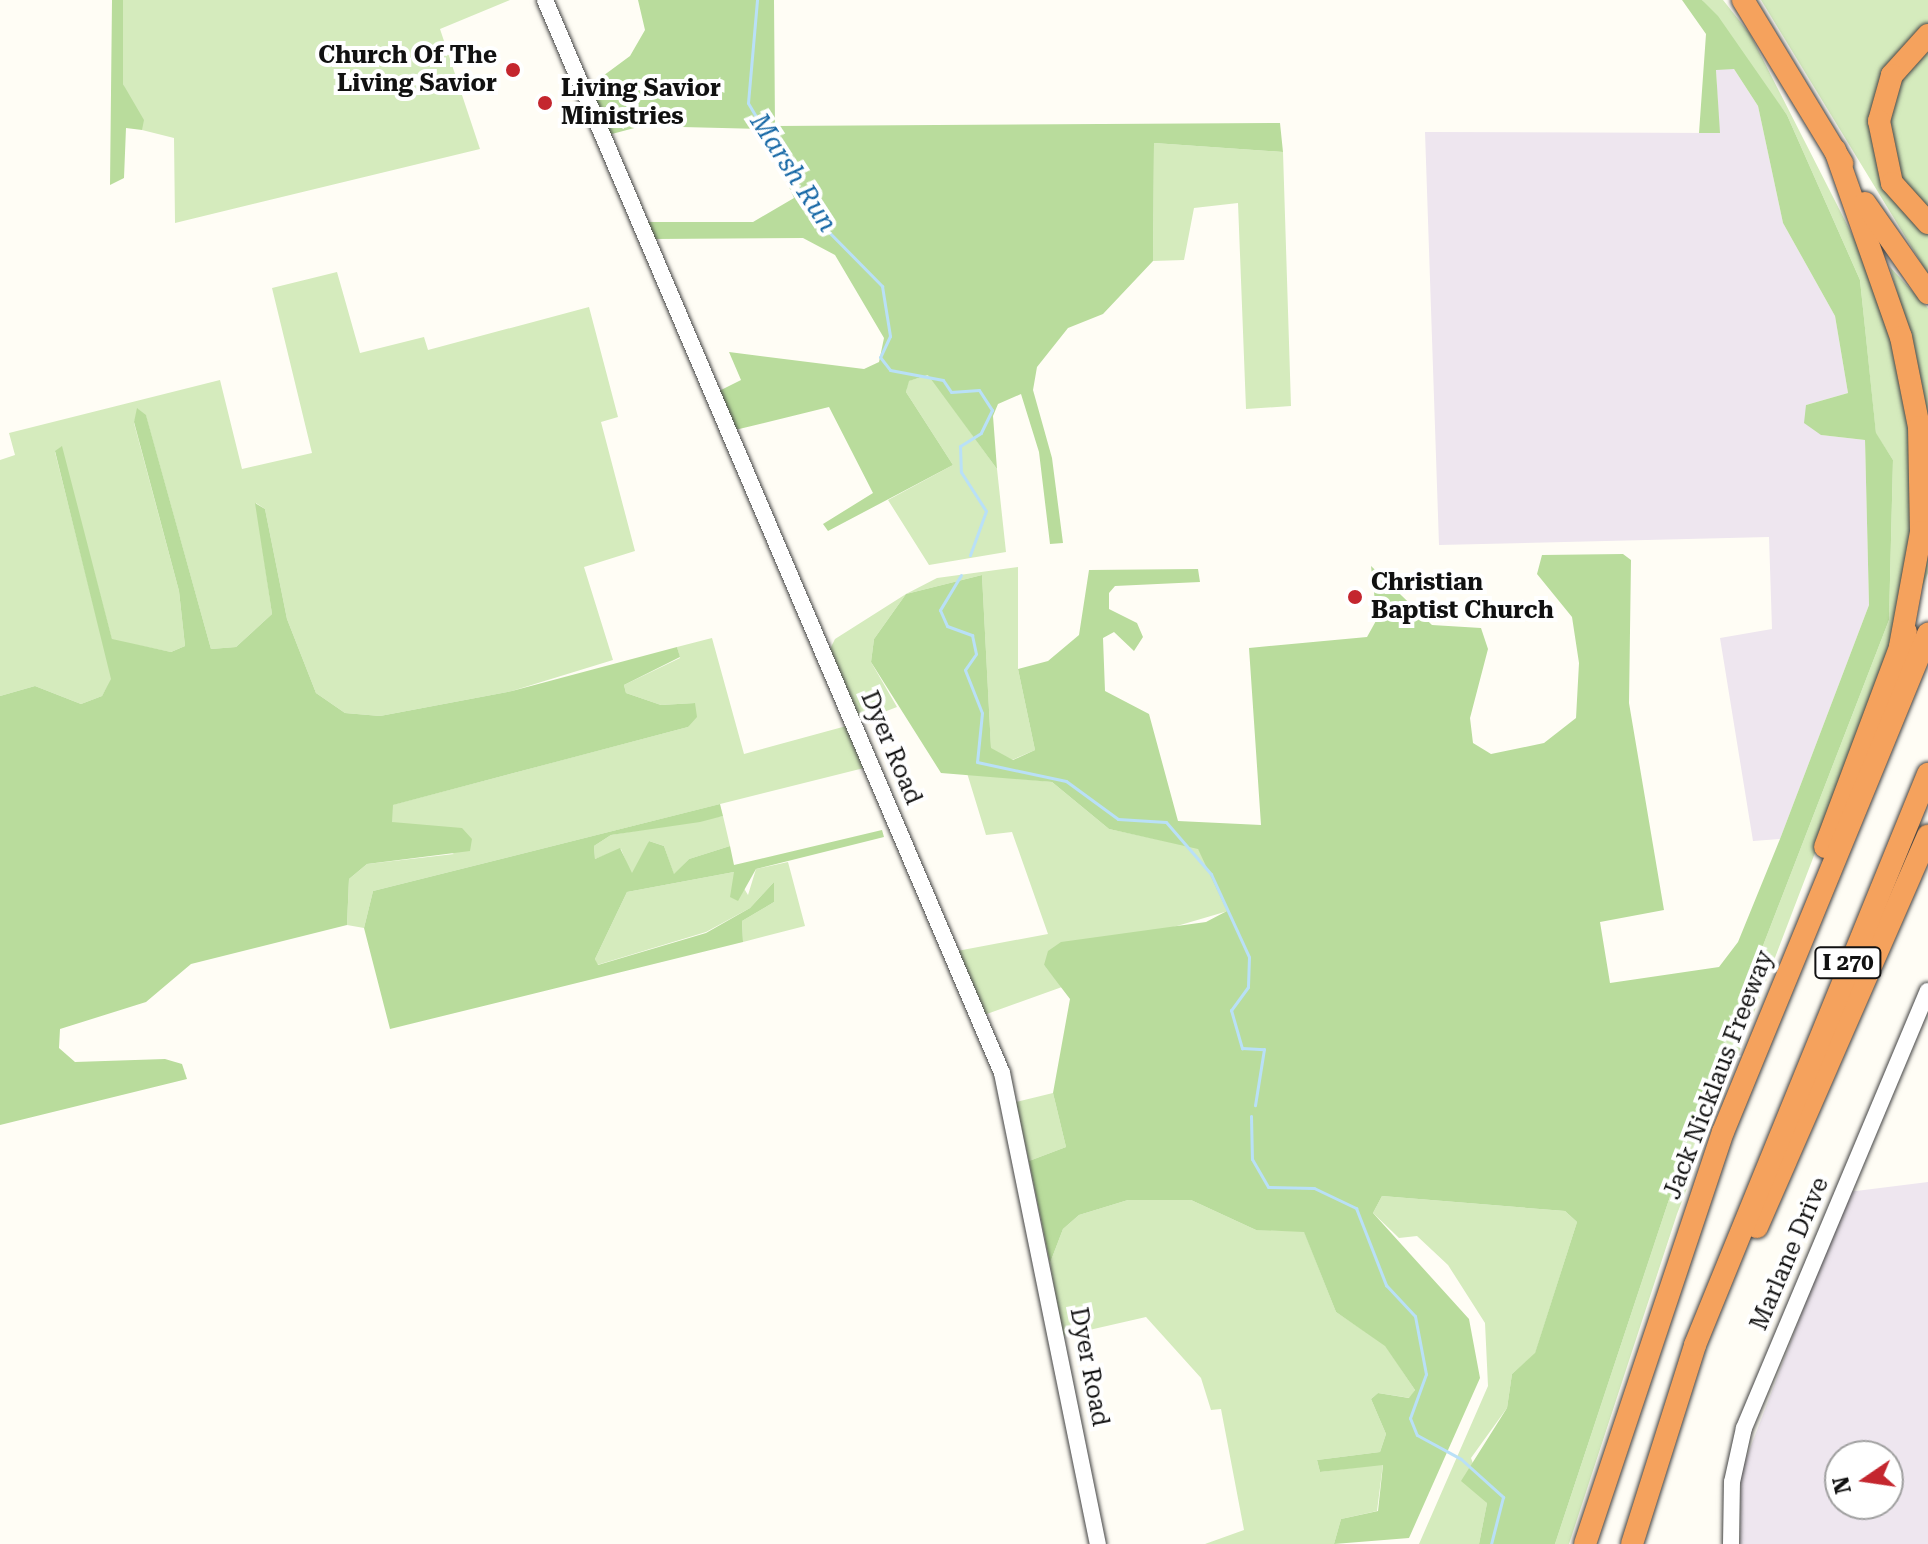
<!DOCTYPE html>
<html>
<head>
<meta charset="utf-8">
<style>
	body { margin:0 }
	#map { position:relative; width:1928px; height:1544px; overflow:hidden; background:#fffdf5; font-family:"Roboto Serif",serif }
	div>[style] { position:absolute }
	.industrial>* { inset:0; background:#eee6ef }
	.green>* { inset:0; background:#d5ebbd }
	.forest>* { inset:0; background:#b9dc9c }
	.stream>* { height:3px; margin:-1.5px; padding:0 1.5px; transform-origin:1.5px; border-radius:1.5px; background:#b9e0f7 }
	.roads { filter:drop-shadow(0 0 2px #444) drop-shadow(0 0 2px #444) }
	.minor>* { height:16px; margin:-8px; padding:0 8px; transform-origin:8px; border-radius:8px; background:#fff }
	.highway>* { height:22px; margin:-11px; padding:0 11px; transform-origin:11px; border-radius:11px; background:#f5a25d }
	.dots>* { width:22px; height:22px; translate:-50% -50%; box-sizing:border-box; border:4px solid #fff; border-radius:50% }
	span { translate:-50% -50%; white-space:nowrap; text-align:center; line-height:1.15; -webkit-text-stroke:8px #fff; paint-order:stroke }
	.shield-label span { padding:2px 6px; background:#fff; border:2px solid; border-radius:6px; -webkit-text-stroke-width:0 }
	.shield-label { font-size:22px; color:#111; font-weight:700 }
	.poi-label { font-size:24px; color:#111; font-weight:700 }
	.right { translate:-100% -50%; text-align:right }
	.left { translate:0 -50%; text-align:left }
	.street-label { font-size:24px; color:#111 }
	.water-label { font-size:26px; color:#1768a6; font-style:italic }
	.north { position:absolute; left:1824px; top:1440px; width:80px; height:80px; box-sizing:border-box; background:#fff; border:2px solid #a0a0a0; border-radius:50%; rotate:257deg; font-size:22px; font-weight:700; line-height:32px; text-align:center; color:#111 }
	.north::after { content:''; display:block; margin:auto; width:28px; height:36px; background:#c4262e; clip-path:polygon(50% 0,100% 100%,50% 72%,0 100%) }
</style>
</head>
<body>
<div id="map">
	<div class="industrial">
		<i style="clip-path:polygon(1723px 67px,1734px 69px,1758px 106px,1783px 223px,1835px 316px,1848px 393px,1806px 405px,1821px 435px,1865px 440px,1869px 605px,1780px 839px,1753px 841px,1720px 638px,1772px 629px,1769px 537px,1439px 545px,1425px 132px,1719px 133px,1716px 70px)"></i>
		<i style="clip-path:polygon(evenodd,1928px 1182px,1928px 1544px,1740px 1544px,1741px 1472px,1848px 1192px,1928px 1182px,1840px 1456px,1888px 1456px,1888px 1504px,1840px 1504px,1840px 1456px)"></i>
	</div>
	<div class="green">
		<i style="clip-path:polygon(123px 0,510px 0,440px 29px,480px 149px,175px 223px,174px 138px,142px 130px,123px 84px)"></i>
		<i style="clip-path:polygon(1702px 0,1723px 0,1750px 34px,1857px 244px,1907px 384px,1914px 523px,1896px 641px,1677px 1214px,1569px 1544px,1555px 1544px,1694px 1124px,1889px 620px,1893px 460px,1876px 434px,1860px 280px,1787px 115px)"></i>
		<i style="clip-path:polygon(1761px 0,1928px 0,1928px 24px,1915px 33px,1871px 126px,1878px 170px,1928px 229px,1928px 274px)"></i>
		<i style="clip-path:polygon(1928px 45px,1928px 215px,1889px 160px,1891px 93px)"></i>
		<i style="clip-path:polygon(1154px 143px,1283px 152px,1291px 406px,1246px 409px,1238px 203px,1194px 208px,1184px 260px,1153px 261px)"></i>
		<i style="clip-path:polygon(1890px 267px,1928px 308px,1928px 573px,1918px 598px,1907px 329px)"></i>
		<i style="clip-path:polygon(337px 272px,360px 353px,424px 337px,428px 350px,589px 307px,618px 417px,601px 422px,635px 551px,584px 567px,613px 660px,512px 691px,380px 716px,345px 713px,316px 693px,287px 619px,265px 509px,256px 503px,272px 614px,236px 647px,211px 649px,146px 416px,138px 409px,134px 423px,179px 591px,185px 646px,171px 652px,112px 640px,61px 447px,55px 452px,112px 679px,102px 696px,81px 704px,35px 686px,0 696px,0 460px,15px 455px,9px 433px,220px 380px,242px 469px,312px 453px,272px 288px)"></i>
		<i style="clip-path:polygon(929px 375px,997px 469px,1006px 552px,929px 565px,888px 500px,953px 465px,906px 392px,908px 381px)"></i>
		<i style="clip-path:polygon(1018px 567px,1018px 669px,1035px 750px,1012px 760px,991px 749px,982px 575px,906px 594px,874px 639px,871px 662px,897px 707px,858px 722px,830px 649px,835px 639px,906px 594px,937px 578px)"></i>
		<i style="clip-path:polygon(712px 638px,744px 754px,850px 725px,868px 767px,373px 891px,364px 928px,347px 925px,349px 879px,367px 864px,454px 854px,392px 822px,392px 805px,688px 727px,695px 703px,661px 705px,626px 693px,624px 685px,680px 658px,677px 647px)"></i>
		<i style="clip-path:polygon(967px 773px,1052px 782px,1109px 829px,1198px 848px,1228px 911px,1044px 965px,1062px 987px,984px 1015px,957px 951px,1048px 934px,1012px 832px,986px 835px)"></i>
		<i style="clip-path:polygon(723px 816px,730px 846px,689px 859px,674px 875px,664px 846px,649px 841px,640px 869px,631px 874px,621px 849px,595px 859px,594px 846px,611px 835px)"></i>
		<i style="clip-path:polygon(788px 862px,805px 926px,743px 942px,742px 921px,774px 902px,774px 882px,750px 908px,706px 932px,597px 965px,595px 959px,627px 892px,734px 872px,748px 895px,756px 869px)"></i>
		<i style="clip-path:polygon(1053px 1093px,1066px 1147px,1029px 1161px,1016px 1102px)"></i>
		<i style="clip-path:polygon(1382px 1196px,1565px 1211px,1577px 1222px,1535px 1354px,1512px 1374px,1507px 1408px,1471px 1458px,1487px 1503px,1479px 1544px,1419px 1544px,1488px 1386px,1485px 1323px,1448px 1265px,1417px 1236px,1399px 1238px,1373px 1213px)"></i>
		<i style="clip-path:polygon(1128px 1200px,1191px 1200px,1256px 1230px,1304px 1231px,1336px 1312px,1385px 1345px,1415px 1390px,1410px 1398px,1378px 1393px,1371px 1399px,1386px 1434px,1380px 1452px,1317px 1460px,1320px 1472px,1383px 1464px,1377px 1511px,1341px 1519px,1334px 1544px,1205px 1544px,1244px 1530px,1221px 1409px,1211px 1410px,1201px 1378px,1146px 1317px,1063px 1336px,1050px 1263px,1063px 1229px,1079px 1215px)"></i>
	</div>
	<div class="forest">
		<i style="clip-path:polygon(112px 0,123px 0,123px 84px,144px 120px,142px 130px,126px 128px,124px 178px,110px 185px)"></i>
		<i style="clip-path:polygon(638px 0,774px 0,775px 126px,1280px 123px,1283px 152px,1154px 143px,1153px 261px,1103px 314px,1068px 328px,1037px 367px,1033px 390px,1052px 458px,1063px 543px,1050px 544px,1039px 452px,1021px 394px,998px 404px,993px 416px,997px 469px,928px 375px,909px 381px,906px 392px,953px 465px,828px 531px,823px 524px,873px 493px,829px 407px,735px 430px,719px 391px,741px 380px,729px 352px,864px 369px,879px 362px,884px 338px,835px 255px,803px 238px,653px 239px,645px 222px,753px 222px,794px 198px,762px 129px,642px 126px,608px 135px,588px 87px,630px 56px,645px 30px)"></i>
		<i style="clip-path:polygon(1682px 0,1702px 0,1718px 16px,1787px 115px,1860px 280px,1876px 433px,1893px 460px,1889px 620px,1694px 1124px,1555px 1544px,1479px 1544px,1487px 1503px,1461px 1481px,1507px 1408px,1512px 1374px,1535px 1353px,1577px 1222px,1565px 1211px,1382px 1196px,1373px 1213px,1469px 1319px,1480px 1378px,1409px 1538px,1334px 1544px,1341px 1519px,1378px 1511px,1383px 1465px,1320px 1472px,1317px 1460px,1380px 1452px,1386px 1434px,1371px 1399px,1378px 1393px,1409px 1398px,1415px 1390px,1385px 1346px,1336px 1312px,1304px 1232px,1256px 1230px,1191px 1200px,1128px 1200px,1079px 1215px,1063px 1229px,1050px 1263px,1029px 1161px,1066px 1147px,1053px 1093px,1070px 999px,1044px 965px,1048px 951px,1061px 942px,1206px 922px,1227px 911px,1198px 849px,1109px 829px,1052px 782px,941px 773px,871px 662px,874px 639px,906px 594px,982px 575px,991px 748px,1013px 760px,1035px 750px,1018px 669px,1048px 661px,1079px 635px,1089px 570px,1198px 569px,1200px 582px,1115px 586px,1109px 593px,1109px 609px,1137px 623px,1143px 637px,1134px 651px,1114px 632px,1103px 638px,1105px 691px,1149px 714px,1178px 821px,1261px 825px,1249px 648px,1367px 637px,1377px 619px,1371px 566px,1432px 625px,1481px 628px,1488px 649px,1470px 718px,1473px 743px,1491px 754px,1544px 743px,1576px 718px,1579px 663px,1572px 617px,1537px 574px,1542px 555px,1623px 554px,1631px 560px,1629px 703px,1664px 910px,1600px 922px,1610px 983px,1719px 967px,1738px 942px,1780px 839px,1869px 605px,1865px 440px,1821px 435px,1804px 423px,1806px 405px,1848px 393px,1835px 316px,1783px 223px,1758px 106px,1734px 69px,1716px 70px,1720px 133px,1699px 133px,1706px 34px)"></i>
		<i style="clip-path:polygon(137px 408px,146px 415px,211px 649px,236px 647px,272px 614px,255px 503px,265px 509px,287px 619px,316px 693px,345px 713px,380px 716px,512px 691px,677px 647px,680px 657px,624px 685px,626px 693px,661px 705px,695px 703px,697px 717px,688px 727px,393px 805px,392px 822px,462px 828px,472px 839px,470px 851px,367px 864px,349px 879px,347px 925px,191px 964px,146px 1002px,60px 1029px,59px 1048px,75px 1062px,165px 1059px,182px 1064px,187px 1079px,0 1125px,0 696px,35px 686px,81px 704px,102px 696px,111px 679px,55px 451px,62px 446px,112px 639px,171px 652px,185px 646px,179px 591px,134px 422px)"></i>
		<i style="clip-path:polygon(720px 804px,723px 816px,700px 822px,611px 835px,594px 846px,595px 859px,620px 848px,632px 873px,649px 841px,664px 846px,674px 874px,689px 859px,730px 846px,734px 865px,882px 830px,884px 837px,756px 869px,738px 901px,730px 897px,734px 872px,627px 892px,595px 959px,598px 965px,706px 933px,750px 908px,774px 882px,774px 902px,742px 921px,743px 942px,390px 1029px,364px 928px,373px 891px)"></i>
	</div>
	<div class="stream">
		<i style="left:757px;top:0;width:103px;rotate:95deg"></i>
		<i style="left:748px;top:103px;width:136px;rotate:59.5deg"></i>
		<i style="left:817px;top:220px;width:93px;rotate:45.4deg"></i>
		<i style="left:882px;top:286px;width:51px;rotate:80.9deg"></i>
		<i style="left:890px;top:336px;width:23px;rotate:115deg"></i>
		<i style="left:880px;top:357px;width:16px;rotate:52deg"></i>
		<i style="left:890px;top:370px;width:54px;rotate:10.7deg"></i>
		<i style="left:943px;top:380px;width:14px;rotate:56deg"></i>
		<i style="left:951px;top:392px;width:28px;rotate:-4deg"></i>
		<i style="left:979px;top:390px;width:24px;rotate:57deg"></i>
		<i style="left:992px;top:410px;width:25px;rotate:116deg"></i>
		<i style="left:981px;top:433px;width:25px;rotate:148deg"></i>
		<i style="left:960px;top:446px;width:26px;rotate:88deg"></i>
		<i style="left:961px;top:472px;width:46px;rotate:57.3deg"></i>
		<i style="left:986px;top:511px;width:47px;rotate:110deg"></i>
		<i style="left:961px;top:575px;width:41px;rotate:121deg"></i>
		<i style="left:940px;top:610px;width:17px;rotate:66deg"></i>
		<i style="left:947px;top:626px;width:27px;rotate:20deg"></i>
		<i style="left:972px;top:635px;width:19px;rotate:78deg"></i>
		<i style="left:976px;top:654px;width:19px;rotate:125deg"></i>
		<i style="left:965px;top:670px;width:46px;rotate:68.4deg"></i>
		<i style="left:982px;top:713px;width:49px;rotate:95.8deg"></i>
		<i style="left:977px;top:762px;width:91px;rotate:12.1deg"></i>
		<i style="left:1066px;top:781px;width:64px;rotate:36.2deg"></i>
		<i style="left:1118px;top:819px;width:48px;rotate:3.6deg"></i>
		<i style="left:1166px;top:822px;width:69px;rotate:49.1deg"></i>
		<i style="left:1211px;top:874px;width:91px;rotate:65.4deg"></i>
		<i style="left:1249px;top:957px;width:30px;rotate:92deg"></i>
		<i style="left:1248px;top:987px;width:29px;rotate:126deg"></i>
		<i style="left:1231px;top:1010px;width:40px;rotate:74deg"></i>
		<i style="left:1242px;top:1048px;width:22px;rotate:3deg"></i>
		<i style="left:1264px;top:1049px;width:57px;rotate:99.1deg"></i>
		<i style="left:1251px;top:1116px;width:43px;rotate:88.7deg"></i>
		<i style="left:1252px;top:1159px;width:32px;rotate:60deg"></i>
		<i style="left:1268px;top:1187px;width:46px;rotate:1.2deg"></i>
		<i style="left:1314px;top:1188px;width:47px;rotate:25.5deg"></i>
		<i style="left:1356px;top:1208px;width:83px;rotate:68.7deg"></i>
		<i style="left:1386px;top:1285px;width:42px;rotate:46.9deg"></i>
		<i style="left:1415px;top:1316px;width:59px;rotate:79.3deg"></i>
		<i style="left:1426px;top:1374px;width:47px;rotate:110deg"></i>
		<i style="left:1410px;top:1418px;width:18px;rotate:68deg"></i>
		<i style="left:1417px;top:1435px;width:50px;rotate:28.6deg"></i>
		<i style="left:1461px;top:1459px;width:57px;rotate:42.1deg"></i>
		<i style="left:1503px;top:1497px;width:49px;rotate:104.3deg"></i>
	</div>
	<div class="roads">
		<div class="minor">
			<i style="left:545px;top:0;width:1166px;rotate:66.93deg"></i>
			<i style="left:1002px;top:1073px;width:481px;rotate:78.5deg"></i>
			<i style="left:1731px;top:1544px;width:62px;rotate:-89.1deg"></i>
			<i style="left:1732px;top:1482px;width:55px;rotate:-77.5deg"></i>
			<i style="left:1744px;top:1428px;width:474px;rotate:-67.2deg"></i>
		</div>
		<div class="highway">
			<i style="left:1743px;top:0;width:191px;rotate:58.7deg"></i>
			<i style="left:1928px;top:35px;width:54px;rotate:132deg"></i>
			<i style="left:1892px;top:75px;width:48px;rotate:105.8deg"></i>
			<i style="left:1879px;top:121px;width:63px;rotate:78.2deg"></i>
			<i style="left:1892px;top:183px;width:54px;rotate:48deg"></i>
			<i style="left:1835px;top:150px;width:198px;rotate:70.6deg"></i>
			<i style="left:1901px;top:337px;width:92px;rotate:78.7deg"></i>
			<i style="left:1919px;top:427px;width:105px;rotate:88.9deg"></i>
			<i style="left:1921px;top:532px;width:116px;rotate:100.4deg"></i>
			<i style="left:1865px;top:203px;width:110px;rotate:55deg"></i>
			<i style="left:1825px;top:847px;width:230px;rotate:-69.4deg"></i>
			<i style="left:1757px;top:1227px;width:427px;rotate:-66.4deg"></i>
			<i style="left:1585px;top:1544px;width:434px;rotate:-71.5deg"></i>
			<i style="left:1723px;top:1132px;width:539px;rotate:-67.63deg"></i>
			<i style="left:1632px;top:1544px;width:209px;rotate:-72.4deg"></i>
			<i style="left:1695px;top:1345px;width:617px;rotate:-67.8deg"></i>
		</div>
	</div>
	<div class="dots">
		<i style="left:513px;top:70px;background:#c4262e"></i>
		<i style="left:545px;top:103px;background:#c4262e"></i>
		<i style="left:1355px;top:597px;background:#c4262e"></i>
	</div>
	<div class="shield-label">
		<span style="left:1848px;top:963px">I 270</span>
	</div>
	<div class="poi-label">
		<span class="right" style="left:497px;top:70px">Church Of The<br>Living Savior</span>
		<span class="left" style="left:561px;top:103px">Living Savior<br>Ministries</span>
		<span class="left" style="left:1371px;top:597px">Christian<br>Baptist Church</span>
	</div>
	<div class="street-label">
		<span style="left:891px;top:748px;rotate:67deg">Dyer Road</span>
		<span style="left:1719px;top:1075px;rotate:-69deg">Jack Nicklaus Freeway</span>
		<span style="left:1790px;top:1254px;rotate:-67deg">Marlane Drive</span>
		<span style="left:1089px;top:1367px;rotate:79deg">Dyer Road</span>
	</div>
	<div class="water-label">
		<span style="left:793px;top:173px;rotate:57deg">Marsh Run</span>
	</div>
	<div class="north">N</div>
</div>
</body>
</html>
